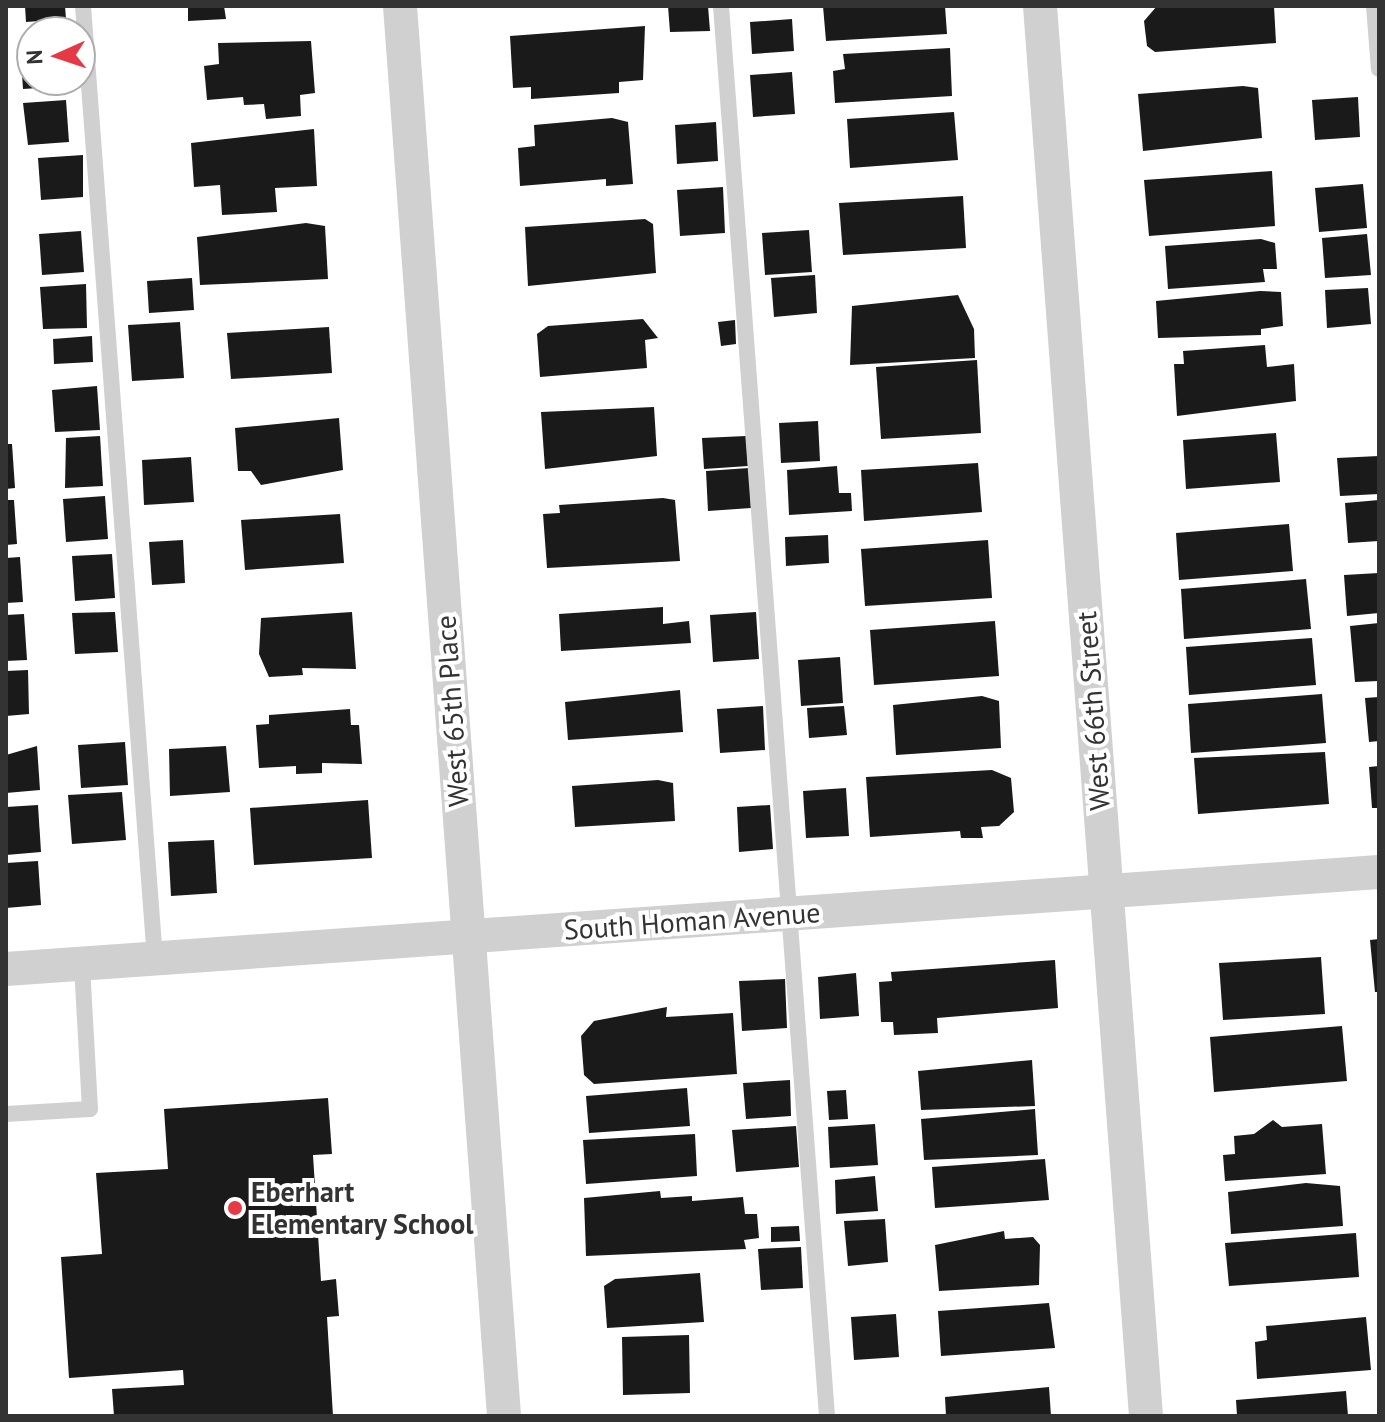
<!DOCTYPE html>
<html>
<head>
<meta charset="utf-8">
<style>
	body { margin:0 }
	#map { position:relative; width:1385px; height:1422px; overflow:hidden; background:#fff; font-family:"PT Sans",sans-serif }
	div>[style] { position:absolute }
	.building>* { inset:0; background:#1a1a1a }
	.lane>* { height:16px; margin:-8px; padding:0 8px; transform-origin:8px; border-radius:8px; background:#d0d0d0 }
	.street>* { height:34px; margin:-17px; padding:0 17px; transform-origin:17px; border-radius:17px; background:#d0d0d0 }
	.dots>* { width:22px; height:22px; translate:-50% -50%; box-sizing:border-box; border:4px solid #fff; border-radius:50% }
	span { translate:-50% -50%; white-space:nowrap; text-align:center; line-height:1.15; -webkit-text-stroke:8px #fff; paint-order:stroke }
	.street-label { font-size:28px; color:#333 }
	.poi-label { font-size:28px; color:#333; font-weight:700 }
	.left { translate:0 -50%; text-align:left }
	.frame { position:absolute; inset:0; border:8px solid #333; pointer-events:none }
	.north { position:absolute; left:16px; top:16px; width:80px; height:80px; box-sizing:border-box; background:#fff; border:2px solid #adadad; border-radius:50%; rotate:267deg; font-size:22px; font-weight:700; line-height:32px; text-align:center; color:#333 }
	.north::after { content:''; display:block; margin:auto; width:28px; height:36px; background:#e63946; clip-path:polygon(50% 0,100% 100%,50% 72%,0 100%) }
</style>
</head>
<body>
<div id="map">
	<div class="building">
		<i style="clip-path:polygon(25px 6px,65px 6px,66px 19px,26px 22px)"></i>
		<i style="clip-path:polygon(188px 6px,224px 6px,226px 19px,188px 21px)"></i>
		<i style="clip-path:polygon(668px 6px,708px 6px,710px 31px,670px 32px)"></i>
		<i style="clip-path:polygon(823px 6px,945px 6px,947px 34px,826px 41px)"></i>
		<i style="clip-path:polygon(1157px 6px,1274px 6px,1276px 43px,1155px 52px,1147px 46px,1144px 21px)"></i>
		<i style="clip-path:polygon(792px 19px,794px 51px,752px 54px,750px 22px)"></i>
		<i style="clip-path:polygon(645px 26px,643px 80px,619px 82px,619px 93px,531px 99px,531px 87px,513px 88px,510px 36px)"></i>
		<i style="clip-path:polygon(311px 41px,315px 93px,300px 95px,301px 116px,266px 119px,264px 104px,244px 105px,243px 97px,207px 100px,204px 66px,219px 64px,218px 43px)"></i>
		<i style="clip-path:polygon(20px 44px,32px 44px,32px 80px,69px 86px,23px 89px)"></i>
		<i style="clip-path:polygon(950px 48px,952px 96px,835px 103px,833px 71px,845px 69px,843px 54px)"></i>
		<i style="clip-path:polygon(792px 72px,795px 114px,753px 117px,750px 75px)"></i>
		<i style="clip-path:polygon(1243px 86px,1258px 88px,1262px 138px,1143px 151px,1138px 94px)"></i>
		<i style="clip-path:polygon(1358px 97px,1360px 137px,1315px 140px,1312px 100px)"></i>
		<i style="clip-path:polygon(66px 100px,69px 142px,28px 145px,23px 103px)"></i>
		<i style="clip-path:polygon(954px 112px,958px 160px,850px 168px,847px 119px)"></i>
		<i style="clip-path:polygon(612px 118px,628px 122px,633px 184px,606px 186px,606px 179px,520px 186px,518px 148px,535px 146px,534px 125px)"></i>
		<i style="clip-path:polygon(716px 122px,718px 161px,677px 164px,675px 125px)"></i>
		<i style="clip-path:polygon(314px 129px,317px 186px,275px 188px,277px 212px,222px 215px,220px 185px,194px 187px,191px 143px)"></i>
		<i style="clip-path:polygon(83px 155px,83px 197px,41px 200px,38px 158px)"></i>
		<i style="clip-path:polygon(1272px 171px,1275px 226px,1149px 236px,1144px 180px)"></i>
		<i style="clip-path:polygon(1363px 184px,1367px 228px,1319px 232px,1315px 188px)"></i>
		<i style="clip-path:polygon(723px 187px,725px 233px,680px 236px,677px 190px)"></i>
		<i style="clip-path:polygon(963px 196px,966px 248px,843px 255px,839px 203px)"></i>
		<i style="clip-path:polygon(645px 219px,653px 224px,656px 273px,528px 286px,525px 227px)"></i>
		<i style="clip-path:polygon(306px 223px,325px 226px,328px 279px,200px 285px,197px 237px)"></i>
		<i style="clip-path:polygon(809px 230px,812px 272px,765px 275px,762px 233px)"></i>
		<i style="clip-path:polygon(81px 231px,84px 272px,42px 275px,39px 234px)"></i>
		<i style="clip-path:polygon(1367px 234px,1371px 275px,1325px 278px,1322px 238px)"></i>
		<i style="clip-path:polygon(1261px 239px,1275px 243px,1277px 269px,1263px 269px,1265px 282px,1168px 289px,1165px 246px)"></i>
		<i style="clip-path:polygon(815px 275px,817px 313px,774px 317px,771px 278px)"></i>
		<i style="clip-path:polygon(192px 278px,194px 310px,149px 313px,147px 281px)"></i>
		<i style="clip-path:polygon(86px 284px,87px 328px,43px 329px,40px 287px)"></i>
		<i style="clip-path:polygon(1368px 288px,1371px 324px,1327px 328px,1325px 290px)"></i>
		<i style="clip-path:polygon(1260px 291px,1281px 292px,1283px 326px,1261px 329px,1261px 335px,1158px 338px,1156px 301px)"></i>
		<i style="clip-path:polygon(958px 295px,974px 329px,975px 358px,850px 365px,852px 306px)"></i>
		<i style="clip-path:polygon(643px 319px,658px 338px,645px 340px,647px 368px,540px 377px,537px 334px,548px 326px)"></i>
		<i style="clip-path:polygon(735px 320px,736px 344px,721px 346px,718px 322px)"></i>
		<i style="clip-path:polygon(180px 322px,184px 378px,132px 381px,128px 325px)"></i>
		<i style="clip-path:polygon(329px 327px,332px 373px,231px 379px,227px 333px)"></i>
		<i style="clip-path:polygon(92px 336px,93px 362px,54px 364px,53px 339px)"></i>
		<i style="clip-path:polygon(1265px 345px,1267px 367px,1294px 364px,1296px 401px,1177px 416px,1174px 364px,1184px 364px,1183px 351px)"></i>
		<i style="clip-path:polygon(977px 360px,981px 433px,881px 439px,876px 367px)"></i>
		<i style="clip-path:polygon(97px 386px,100px 430px,55px 432px,52px 390px)"></i>
		<i style="clip-path:polygon(654px 407px,657px 456px,545px 469px,541px 412px)"></i>
		<i style="clip-path:polygon(339px 418px,343px 470px,261px 485px,251px 471px,238px 471px,235px 428px)"></i>
		<i style="clip-path:polygon(818px 421px,820px 461px,781px 463px,779px 423px)"></i>
		<i style="clip-path:polygon(1276px 433px,1280px 482px,1186px 489px,1183px 440px)"></i>
		<i style="clip-path:polygon(100px 436px,103px 486px,65px 488px,66px 438px)"></i>
		<i style="clip-path:polygon(746px 436px,748px 466px,704px 469px,702px 438px)"></i>
		<i style="clip-path:polygon(6px 444px,12px 444px,15px 488px,6px 489px)"></i>
		<i style="clip-path:polygon(1379px 456px,1379px 494px,1340px 496px,1337px 458px)"></i>
		<i style="clip-path:polygon(191px 457px,194px 502px,144px 505px,142px 460px)"></i>
		<i style="clip-path:polygon(978px 463px,982px 512px,864px 521px,861px 470px)"></i>
		<i style="clip-path:polygon(837px 466px,839px 493px,851px 493px,852px 511px,789px 515px,787px 470px)"></i>
		<i style="clip-path:polygon(749px 468px,751px 508px,708px 511px,706px 471px)"></i>
		<i style="clip-path:polygon(105px 496px,108px 539px,66px 542px,63px 499px)"></i>
		<i style="clip-path:polygon(663px 498px,675px 500px,680px 561px,547px 568px,543px 514px,560px 513px,559px 505px)"></i>
		<i style="clip-path:polygon(6px 500px,14px 500px,17px 544px,6px 545px)"></i>
		<i style="clip-path:polygon(1379px 500px,1379px 541px,1348px 543px,1345px 503px)"></i>
		<i style="clip-path:polygon(340px 514px,344px 563px,245px 570px,241px 520px)"></i>
		<i style="clip-path:polygon(1289px 524px,1293px 571px,1179px 580px,1176px 533px)"></i>
		<i style="clip-path:polygon(828px 535px,829px 563px,786px 566px,785px 537px)"></i>
		<i style="clip-path:polygon(183px 540px,185px 583px,152px 585px,149px 542px)"></i>
		<i style="clip-path:polygon(988px 540px,992px 598px,865px 606px,861px 549px)"></i>
		<i style="clip-path:polygon(112px 554px,115px 598px,75px 601px,72px 556px)"></i>
		<i style="clip-path:polygon(20px 557px,23px 602px,6px 603px,6px 558px)"></i>
		<i style="clip-path:polygon(1379px 573px,1379px 613px,1347px 616px,1344px 575px)"></i>
		<i style="clip-path:polygon(1306px 579px,1311px 629px,1184px 639px,1181px 589px)"></i>
		<i style="clip-path:polygon(663px 607px,663px 624px,689px 621px,691px 643px,561px 651px,559px 614px)"></i>
		<i style="clip-path:polygon(115px 612px,118px 652px,75px 654px,72px 613px)"></i>
		<i style="clip-path:polygon(352px 612px,356px 669px,302px 668px,303px 675px,269px 677px,259px 654px,261px 618px)"></i>
		<i style="clip-path:polygon(756px 612px,759px 659px,713px 662px,710px 615px)"></i>
		<i style="clip-path:polygon(24px 614px,27px 660px,6px 661px,6px 615px)"></i>
		<i style="clip-path:polygon(995px 621px,999px 676px,874px 685px,870px 630px)"></i>
		<i style="clip-path:polygon(1379px 623px,1379px 681px,1355px 682px,1350px 626px)"></i>
		<i style="clip-path:polygon(1312px 638px,1316px 685px,1189px 695px,1186px 647px)"></i>
		<i style="clip-path:polygon(840px 657px,843px 703px,801px 706px,798px 660px)"></i>
		<i style="clip-path:polygon(28px 670px,29px 714px,6px 716px,6px 671px)"></i>
		<i style="clip-path:polygon(680px 690px,683px 732px,568px 740px,565px 702px)"></i>
		<i style="clip-path:polygon(1322px 694px,1326px 743px,1191px 753px,1188px 704px)"></i>
		<i style="clip-path:polygon(982px 696px,999px 701px,1001px 748px,896px 755px,893px 705px)"></i>
		<i style="clip-path:polygon(1379px 697px,1379px 741px,1369px 742px,1365px 698px)"></i>
		<i style="clip-path:polygon(763px 706px,765px 750px,720px 753px,717px 709px)"></i>
		<i style="clip-path:polygon(844px 706px,847px 735px,809px 738px,807px 708px)"></i>
		<i style="clip-path:polygon(350px 709px,351px 725px,359px 725px,362px 764px,322px 763px,322px 773px,296px 774px,296px 766px,259px 768px,256px 725px,269px 724px,269px 715px)"></i>
		<i style="clip-path:polygon(125px 742px,128px 785px,81px 788px,78px 745px)"></i>
		<i style="clip-path:polygon(37px 746px,40px 790px,6px 793px,6px 755px)"></i>
		<i style="clip-path:polygon(226px 746px,230px 792px,170px 796px,169px 749px)"></i>
		<i style="clip-path:polygon(1325px 752px,1329px 804px,1198px 814px,1194px 758px)"></i>
		<i style="clip-path:polygon(1379px 766px,1379px 808px,1372px 808px,1369px 767px)"></i>
		<i style="clip-path:polygon(992px 770px,1011px 778px,1014px 812px,999px 826px,981px 827px,983px 838px,961px 838px,960px 831px,870px 837px,866px 777px)"></i>
		<i style="clip-path:polygon(658px 780px,673px 783px,675px 821px,575px 827px,572px 786px)"></i>
		<i style="clip-path:polygon(846px 788px,849px 836px,806px 838px,803px 791px)"></i>
		<i style="clip-path:polygon(122px 792px,126px 840px,72px 844px,68px 795px)"></i>
		<i style="clip-path:polygon(368px 800px,372px 858px,254px 865px,250px 808px)"></i>
		<i style="clip-path:polygon(38px 805px,41px 852px,6px 855px,6px 807px)"></i>
		<i style="clip-path:polygon(770px 805px,773px 849px,739px 852px,737px 807px)"></i>
		<i style="clip-path:polygon(214px 840px,217px 893px,171px 896px,168px 842px)"></i>
		<i style="clip-path:polygon(38px 861px,41px 905px,6px 908px,6px 863px)"></i>
		<i style="clip-path:polygon(1379px 939px,1379px 992px,1375px 992px,1370px 940px)"></i>
		<i style="clip-path:polygon(1321px 957px,1325px 1014px,1223px 1020px,1219px 963px)"></i>
		<i style="clip-path:polygon(1055px 960px,1058px 1008px,937px 1018px,938px 1033px,894px 1035px,893px 1022px,881px 1022px,879px 982px,892px 981px,891px 972px)"></i>
		<i style="clip-path:polygon(856px 973px,859px 1016px,820px 1019px,818px 977px)"></i>
		<i style="clip-path:polygon(785px 979px,787px 1028px,742px 1031px,739px 981px)"></i>
		<i style="clip-path:polygon(667px 1007px,666px 1017px,733px 1013px,737px 1074px,594px 1084px,584px 1075px,581px 1036px,594px 1021px)"></i>
		<i style="clip-path:polygon(1342px 1026px,1347px 1081px,1214px 1092px,1210px 1037px)"></i>
		<i style="clip-path:polygon(1032px 1060px,1035px 1106px,921px 1110px,918px 1071px)"></i>
		<i style="clip-path:polygon(790px 1080px,791px 1116px,746px 1119px,743px 1083px)"></i>
		<i style="clip-path:polygon(687px 1088px,690px 1126px,589px 1133px,586px 1096px)"></i>
		<i style="clip-path:polygon(846px 1090px,848px 1119px,829px 1120px,827px 1091px)"></i>
		<i style="clip-path:polygon(328px 1098px,332px 1154px,313px 1155px,321px 1281px,336px 1279px,339px 1316px,327px 1317px,333px 1416px,114px 1416px,112px 1389px,184px 1385px,183px 1370px,69px 1378px,61px 1257px,102px 1254px,96px 1173px,168px 1169px,164px 1109px)"></i>
		<i style="clip-path:polygon(1035px 1109px,1038px 1155px,924px 1160px,921px 1119px)"></i>
		<i style="clip-path:polygon(1273px 1120px,1282px 1127px,1322px 1124px,1326px 1174px,1225px 1181px,1223px 1155px,1235px 1154px,1234px 1136px,1254px 1134px)"></i>
		<i style="clip-path:polygon(875px 1124px,878px 1165px,830px 1168px,828px 1127px)"></i>
		<i style="clip-path:polygon(796px 1126px,799px 1167px,736px 1172px,732px 1130px)"></i>
		<i style="clip-path:polygon(695px 1134px,697px 1176px,586px 1184px,583px 1140px)"></i>
		<i style="clip-path:polygon(1045px 1159px,1049px 1200px,935px 1208px,932px 1167px)"></i>
		<i style="clip-path:polygon(875px 1176px,878px 1211px,836px 1214px,835px 1180px)"></i>
		<i style="clip-path:polygon(1306px 1183px,1340px 1186px,1343px 1226px,1231px 1234px,1228px 1192px)"></i>
		<i style="clip-path:polygon(660px 1191px,661px 1198px,692px 1196px,692px 1201px,743px 1197px,745px 1214px,757px 1214px,759px 1238px,744px 1240px,746px 1249px,586px 1256px,584px 1198px)"></i>
		<i style="clip-path:polygon(885px 1219px,888px 1262px,848px 1266px,844px 1221px)"></i>
		<i style="clip-path:polygon(799px 1226px,800px 1241px,771px 1242px,771px 1227px)"></i>
		<i style="clip-path:polygon(1004px 1231px,1005px 1239px,1033px 1237px,1040px 1245px,1039px 1285px,939px 1291px,935px 1245px)"></i>
		<i style="clip-path:polygon(1356px 1233px,1359px 1277px,1229px 1286px,1225px 1243px)"></i>
		<i style="clip-path:polygon(801px 1247px,803px 1288px,761px 1290px,758px 1249px)"></i>
		<i style="clip-path:polygon(700px 1273px,704px 1322px,607px 1328px,604px 1286px,615px 1279px)"></i>
		<i style="clip-path:polygon(1049px 1303px,1055px 1348px,941px 1356px,938px 1311px)"></i>
		<i style="clip-path:polygon(896px 1314px,899px 1357px,854px 1360px,851px 1317px)"></i>
		<i style="clip-path:polygon(1366px 1317px,1371px 1370px,1257px 1379px,1255px 1342px,1267px 1340px,1266px 1326px)"></i>
		<i style="clip-path:polygon(689px 1335px,690px 1393px,623px 1395px,622px 1337px)"></i>
		<i style="clip-path:polygon(1049px 1387px,1051px 1416px,946px 1416px,945px 1397px)"></i>
		<i style="clip-path:polygon(1346px 1391px,1348px 1416px,1237px 1416px,1236px 1400px)"></i>
	</div>
	<div class="lane">
		<i style="left:83px;top:6px;width:956px;rotate:85.68deg"></i>
		<i style="left:721px;top:6px;width:1414px;rotate:85.7deg"></i>
		<i style="left:1374px;top:6px;width:63px;rotate:85.5deg"></i>
		<i style="left:6px;top:1114px;width:84px;rotate:-3.4deg"></i>
		<i style="left:90px;top:1109px;width:145px;rotate:-93.2deg"></i>
	</div>
	<div class="street">
		<i style="left:400px;top:6px;width:1414px;rotate:85.78deg"></i>
		<i style="left:1040px;top:6px;width:1414px;rotate:85.7deg"></i>
		<i style="left:6px;top:969px;width:1376px;rotate:-4.04deg"></i>
	</div>
	<div class="dots">
		<i style="left:235px;top:1208px;background:#e63946"></i>
	</div>
	<div class="street-label">
		<span style="left:452px;top:711px;rotate:-94deg">West 65th Place</span>
		<span style="left:1093px;top:711px;rotate:-94deg">West 66th Street</span>
		<span style="left:692px;top:921px;rotate:-4deg">South Homan Avenue</span>
	</div>
	<div class="poi-label">
		<span class="left" style="left:251px;top:1208px">Eberhart<br>Elementary School</span>
	</div>
	<div class="frame"></div>
	<div class="north">N</div>
</div>
</body>
</html>
